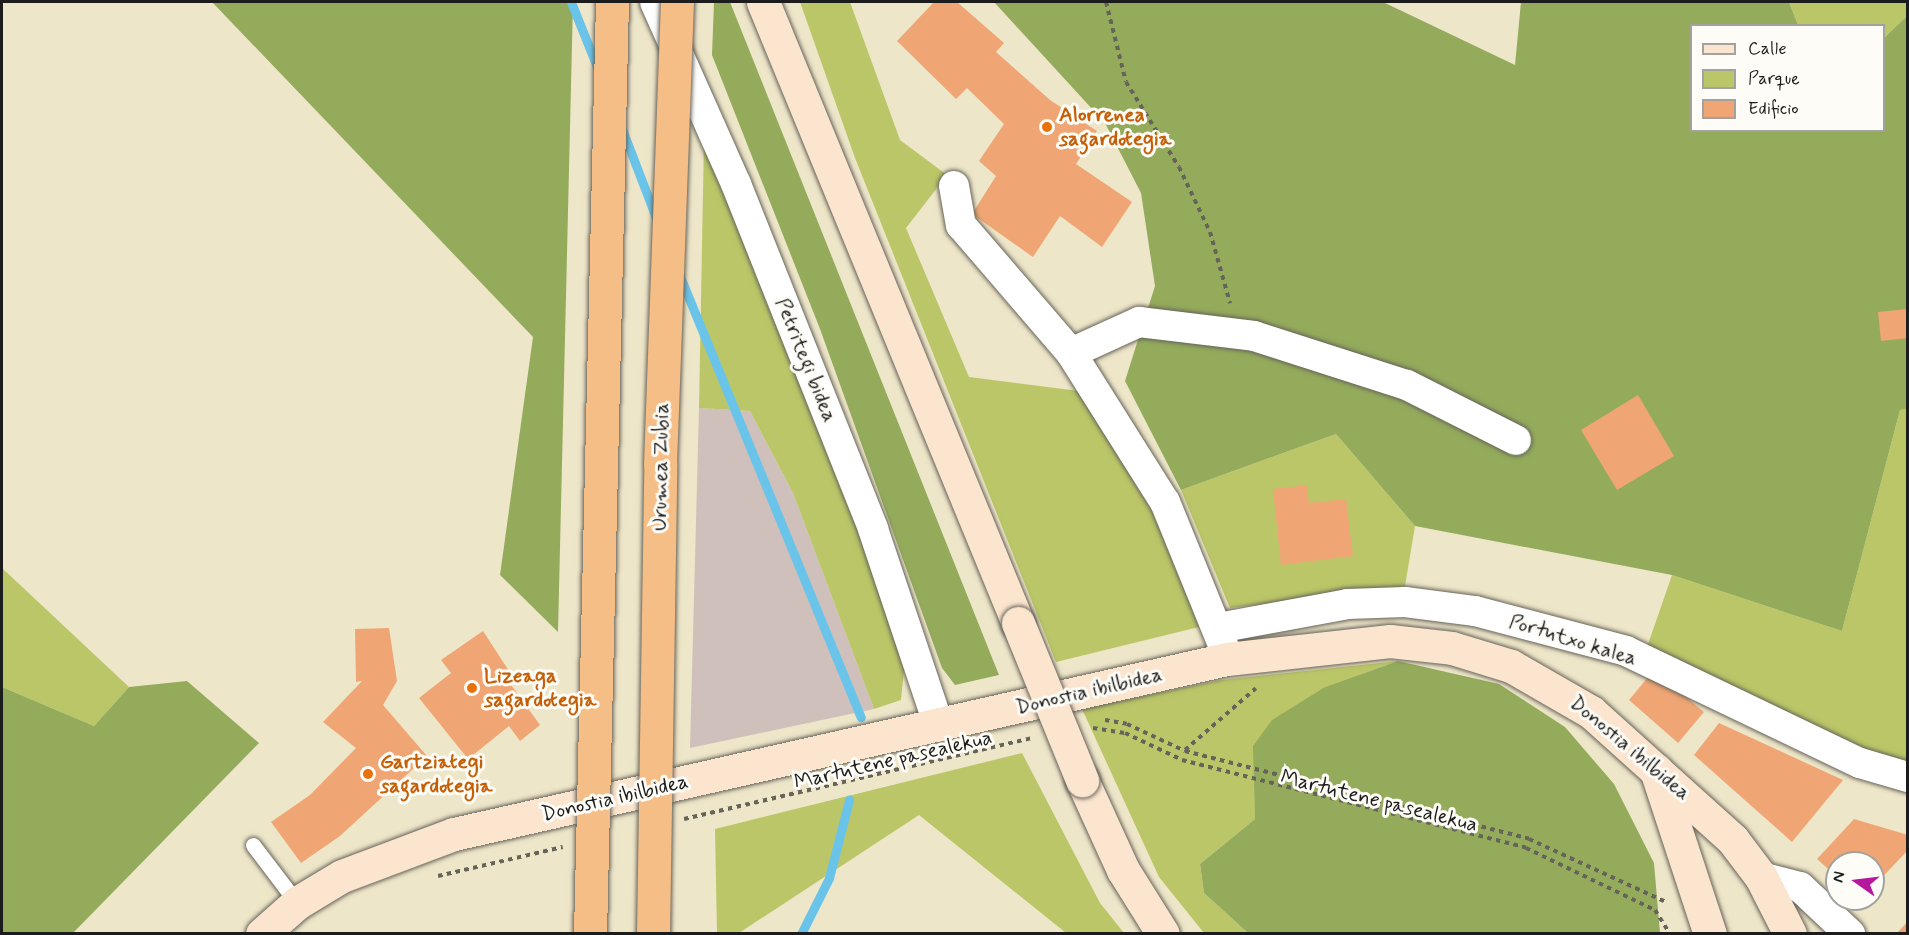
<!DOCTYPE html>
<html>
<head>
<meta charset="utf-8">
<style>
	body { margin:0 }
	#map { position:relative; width:1909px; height:935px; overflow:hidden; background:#eee6c9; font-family:Mynerve,sans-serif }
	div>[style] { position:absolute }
	.industrial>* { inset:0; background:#d0c0bc }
	.green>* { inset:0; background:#bbc668 }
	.forest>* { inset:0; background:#94ab5c }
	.stream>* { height:9px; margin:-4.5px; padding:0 4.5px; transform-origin:4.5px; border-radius:4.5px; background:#6ac3e8 }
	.building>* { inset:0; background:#f0a674 }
	.path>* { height:4px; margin-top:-2px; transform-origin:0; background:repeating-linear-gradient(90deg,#666359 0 4.5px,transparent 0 9px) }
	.roads { filter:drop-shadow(0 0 2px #666359) drop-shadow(0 0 2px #666359) }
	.service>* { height:15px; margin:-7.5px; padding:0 7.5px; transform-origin:7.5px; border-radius:7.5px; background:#fff }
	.minor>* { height:30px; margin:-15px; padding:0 15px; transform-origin:15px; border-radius:15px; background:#fff }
	.secondary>* { height:33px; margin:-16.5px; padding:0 16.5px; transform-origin:16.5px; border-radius:16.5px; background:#fbe5cf }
	.bridges { filter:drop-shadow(0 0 2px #666359) drop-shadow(0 0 2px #666359) }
	.secondary-bridge>* { height:33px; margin:-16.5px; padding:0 16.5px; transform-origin:16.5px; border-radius:16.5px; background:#fbe5cf }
	.motorway-bridge>* { height:33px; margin:-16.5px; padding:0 16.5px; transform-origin:16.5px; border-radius:16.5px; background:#f6be87 }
	.dots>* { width:16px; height:16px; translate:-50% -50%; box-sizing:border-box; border:3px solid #fdfcf7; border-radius:50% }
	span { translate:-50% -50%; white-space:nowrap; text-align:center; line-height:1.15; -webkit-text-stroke:6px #fdfcf7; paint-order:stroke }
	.food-label { font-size:21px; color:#c56008; font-weight:700 }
	.left { translate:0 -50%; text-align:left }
	.street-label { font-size:21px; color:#1c1c1c }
	.frame { position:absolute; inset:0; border:3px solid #1c1c1c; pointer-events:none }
	.legend { position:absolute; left:1690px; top:24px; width:195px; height:108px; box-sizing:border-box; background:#fdfcf7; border:2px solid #a3a29f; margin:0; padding:8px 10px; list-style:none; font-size:18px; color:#1c1c1c }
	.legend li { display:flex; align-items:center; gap:12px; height:30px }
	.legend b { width:30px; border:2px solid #a3a29f }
	.north { position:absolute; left:1825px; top:851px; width:60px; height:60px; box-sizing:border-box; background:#fdfcf7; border:2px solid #a3a29f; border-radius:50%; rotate:284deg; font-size:16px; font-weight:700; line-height:24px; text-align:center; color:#1c1c1c }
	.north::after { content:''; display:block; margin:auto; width:21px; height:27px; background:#b5179e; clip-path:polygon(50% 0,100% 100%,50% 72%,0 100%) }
</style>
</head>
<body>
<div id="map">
	<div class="industrial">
		<i style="clip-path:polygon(699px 408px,750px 411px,793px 493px,874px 709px,690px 748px)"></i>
	</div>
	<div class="green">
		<i style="clip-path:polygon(800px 2px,850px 2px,900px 140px,947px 175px,906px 228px,969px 377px,1087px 392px,1158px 515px,1199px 627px,1056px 662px,855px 158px)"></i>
		<i style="clip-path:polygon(1789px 2px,1907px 2px,1907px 16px,1884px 38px,1884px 26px,1798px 25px)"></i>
		<i style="clip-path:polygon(704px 138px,859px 530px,904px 670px,901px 700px,874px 709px,793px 493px,750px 411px,699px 408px)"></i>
		<i style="clip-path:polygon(1907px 409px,1907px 765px,1816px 738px,1645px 653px,1672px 575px,1842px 631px,1900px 410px)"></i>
		<i style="clip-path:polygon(1336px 434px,1415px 526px,1405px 586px,1230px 608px,1181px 490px)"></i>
		<i style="clip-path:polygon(2px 568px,129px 687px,94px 726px,2px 687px)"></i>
		<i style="clip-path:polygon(1398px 661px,1325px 687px,1254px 746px,1255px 819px,1200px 864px,1204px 893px,1248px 933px,1204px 933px,1159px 877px,1082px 709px,1221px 680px)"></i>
		<i style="clip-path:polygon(1022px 753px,1100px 903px,1124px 933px,1066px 933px,919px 815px,739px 933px,717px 933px,715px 829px)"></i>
	</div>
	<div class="forest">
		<i style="clip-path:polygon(212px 2px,573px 2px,558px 632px,500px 575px,533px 337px)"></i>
		<i style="clip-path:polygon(714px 2px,730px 2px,999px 675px,955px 685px,942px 668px,820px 329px,712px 55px)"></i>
		<i style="clip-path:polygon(994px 2px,1383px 2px,1515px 65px,1521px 2px,1789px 2px,1798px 25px,1692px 26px,1692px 130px,1884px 130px,1884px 38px,1907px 16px,1907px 409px,1900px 410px,1842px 631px,1672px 575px,1415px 526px,1336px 434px,1181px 490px,1125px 381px,1155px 286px,1141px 193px,1105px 123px)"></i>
		<i style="clip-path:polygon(1398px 661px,1499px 684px,1565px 727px,1614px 784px,1654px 863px,1660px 933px,1248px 933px,1204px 893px,1200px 864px,1255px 819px,1253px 746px,1272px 720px,1325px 687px)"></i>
		<i style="clip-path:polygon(187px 681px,259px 743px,73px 933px,2px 933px,2px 687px,94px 726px,129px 687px)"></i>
	</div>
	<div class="stream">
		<i style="left:571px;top:2px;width:72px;rotate:68.1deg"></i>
		<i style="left:622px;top:129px;width:97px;rotate:69deg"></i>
		<i style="left:679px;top:274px;width:479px;rotate:67.7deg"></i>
		<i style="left:801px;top:934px;width:63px;rotate:-63.4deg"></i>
		<i style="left:829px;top:878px;width:81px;rotate:-75.6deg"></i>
	</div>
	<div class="building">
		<i style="clip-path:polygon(934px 2px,957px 2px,1004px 43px,996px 52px,1050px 100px,1097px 131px,1076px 164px,1132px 202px,1102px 247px,1060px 216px,1033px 257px,972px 214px,996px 176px,979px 161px,1004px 124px,967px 88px,956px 99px,897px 41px)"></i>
		<i style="clip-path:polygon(1908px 309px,1908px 338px,1881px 341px,1878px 312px)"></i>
		<i style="clip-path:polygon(1638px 395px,1674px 456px,1617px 490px,1581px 430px)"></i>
		<i style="clip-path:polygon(1307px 485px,1309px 503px,1346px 499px,1353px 556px,1281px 565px,1273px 489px)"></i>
		<i style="clip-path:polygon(389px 628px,397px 681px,383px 705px,427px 756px,340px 836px,301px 863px,271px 822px,310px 795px,356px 748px,323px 722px,362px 681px,356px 682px,355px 629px)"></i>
		<i style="clip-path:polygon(483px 631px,511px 674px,506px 678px,540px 725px,520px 741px,509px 726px,468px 759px,419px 698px,451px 673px,441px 660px)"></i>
		<i style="clip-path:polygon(1654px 670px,1704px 712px,1678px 743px,1629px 700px)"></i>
		<i style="clip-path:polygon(1719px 723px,1843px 780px,1792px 842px,1694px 755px)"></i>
		<i style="clip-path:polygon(1854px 819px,1908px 835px,1908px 850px,1873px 887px,1873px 863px,1837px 863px,1837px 877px,1817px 859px)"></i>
		<i style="clip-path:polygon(1908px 921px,1908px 934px,1896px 934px)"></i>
	</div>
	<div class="path">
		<i style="left:1106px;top:2px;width:82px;rotate:76deg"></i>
		<i style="left:1126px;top:82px;width:100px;rotate:58.1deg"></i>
		<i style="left:1179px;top:167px;width:72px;rotate:64.5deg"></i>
		<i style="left:1210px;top:232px;width:74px;rotate:74.3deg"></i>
		<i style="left:1105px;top:720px;width:22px;rotate:10deg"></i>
		<i style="left:1127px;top:724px;width:64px;rotate:25deg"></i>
		<i style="left:1185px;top:751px;width:355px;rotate:14.3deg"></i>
		<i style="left:1529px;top:839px;width:151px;rotate:24.7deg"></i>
		<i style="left:1093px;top:728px;width:32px;rotate:9deg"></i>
		<i style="left:1125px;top:733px;width:63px;rotate:25.3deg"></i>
		<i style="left:1182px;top:760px;width:355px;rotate:14.3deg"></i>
		<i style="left:1526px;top:848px;width:143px;rotate:25.7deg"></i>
		<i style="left:1655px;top:910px;width:28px;rotate:58deg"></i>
		<i style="left:1185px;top:750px;width:94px;rotate:-41.1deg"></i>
		<i style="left:684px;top:819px;width:358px;rotate:-13.1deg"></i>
		<i style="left:438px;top:876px;width:128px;rotate:-13.1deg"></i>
	</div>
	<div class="roads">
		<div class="service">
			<i style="left:253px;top:845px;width:73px;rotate:52.8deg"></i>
		</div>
		<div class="minor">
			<i style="left:655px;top:2px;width:199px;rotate:66deg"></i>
			<i style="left:736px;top:184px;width:371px;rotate:68.3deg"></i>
			<i style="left:873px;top:529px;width:208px;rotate:71.5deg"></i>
			<i style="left:954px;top:186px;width:40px;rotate:80deg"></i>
			<i style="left:961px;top:225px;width:169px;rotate:49.3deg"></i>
			<i style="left:1071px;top:353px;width:176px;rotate:57.8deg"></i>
			<i style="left:1165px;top:502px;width:157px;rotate:67.9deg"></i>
			<i style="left:1071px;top:353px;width:75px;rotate:-24.5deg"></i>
			<i style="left:1139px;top:322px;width:116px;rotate:6.9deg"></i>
			<i style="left:1254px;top:336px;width:161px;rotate:17.8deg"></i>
			<i style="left:1407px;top:385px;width:122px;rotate:26.8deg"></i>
			<i style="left:1218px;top:628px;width:131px;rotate:-10.5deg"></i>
			<i style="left:1347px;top:604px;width:58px;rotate:-2deg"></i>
			<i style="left:1405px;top:602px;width:71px;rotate:7.3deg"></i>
			<i style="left:1475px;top:611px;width:156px;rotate:14.8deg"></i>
			<i style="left:1626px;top:651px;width:259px;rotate:25.6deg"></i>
			<i style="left:1860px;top:763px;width:50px;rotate:16.3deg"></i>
			<i style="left:1761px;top:877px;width:40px;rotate:14.4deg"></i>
			<i style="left:1800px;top:887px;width:69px;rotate:43.2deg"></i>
		</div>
		<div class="secondary">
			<i style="left:763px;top:2px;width:671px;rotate:67.68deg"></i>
			<i style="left:1656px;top:770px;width:173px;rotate:71.8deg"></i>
			<i style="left:1082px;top:780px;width:99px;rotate:65.5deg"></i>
			<i style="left:1123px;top:870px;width:75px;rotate:58deg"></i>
			<i style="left:262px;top:934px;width:47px;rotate:-41.5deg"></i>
			<i style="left:297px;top:903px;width:52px;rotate:-31deg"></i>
			<i style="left:342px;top:876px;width:120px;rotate:-20.6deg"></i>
			<i style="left:454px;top:834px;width:793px;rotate:-12.76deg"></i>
			<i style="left:1227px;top:659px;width:164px;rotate:-6.3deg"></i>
			<i style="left:1390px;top:641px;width:62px;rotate:6.4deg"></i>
			<i style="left:1452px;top:648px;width:62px;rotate:17deg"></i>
			<i style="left:1511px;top:666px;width:92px;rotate:29.9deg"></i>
			<i style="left:1591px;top:712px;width:191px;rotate:42deg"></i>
			<i style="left:1733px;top:840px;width:46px;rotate:52.9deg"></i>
			<i style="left:1761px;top:877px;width:64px;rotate:63deg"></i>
		</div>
	</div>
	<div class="bridges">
		<div class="secondary-bridge">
			<i style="left:1018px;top:623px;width:170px;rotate:67.8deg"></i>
		</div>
		<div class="motorway-bridge">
			<i style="left:590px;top:934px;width:932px;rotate:-88.65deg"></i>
			<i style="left:653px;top:934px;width:470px;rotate:-89.1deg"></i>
			<i style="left:660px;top:464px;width:462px;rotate:-87.9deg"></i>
		</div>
	</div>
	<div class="dots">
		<i style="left:1047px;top:127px;background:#e8710a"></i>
		<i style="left:472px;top:688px;background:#e8710a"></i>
		<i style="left:368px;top:774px;background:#e8710a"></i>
	</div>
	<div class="food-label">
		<span class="left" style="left:1059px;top:127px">Alorrenea<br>sagardotegia</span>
		<span class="left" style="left:484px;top:688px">Lizeaga<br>sagardotegia</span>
		<span class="left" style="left:380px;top:774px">Gartziategi<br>sagardotegia</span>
	</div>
	<div class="street-label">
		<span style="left:806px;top:360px;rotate:68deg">Petritegi bidea</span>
		<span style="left:661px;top:467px;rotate:-89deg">Urumea Zubia</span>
		<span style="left:1573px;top:640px;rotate:17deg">Portutxo kalea</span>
		<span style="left:1089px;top:691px;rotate:-13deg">Donostia ibilbidea</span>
		<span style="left:1630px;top:748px;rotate:40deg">Donostia ibilbidea</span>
		<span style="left:893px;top:760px;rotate:-13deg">Martutene pasealekua</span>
		<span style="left:615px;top:798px;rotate:-13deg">Donostia ibilbidea</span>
		<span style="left:1379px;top:801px;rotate:14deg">Martutene pasealekua</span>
	</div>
	<div class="frame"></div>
	<ul class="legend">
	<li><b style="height:8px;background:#fbe5cf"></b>Calle</li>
	<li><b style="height:16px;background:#bbc668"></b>Parque</li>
	<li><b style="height:16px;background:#f0a674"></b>Edificio</li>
	</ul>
	<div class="north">N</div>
</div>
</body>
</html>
